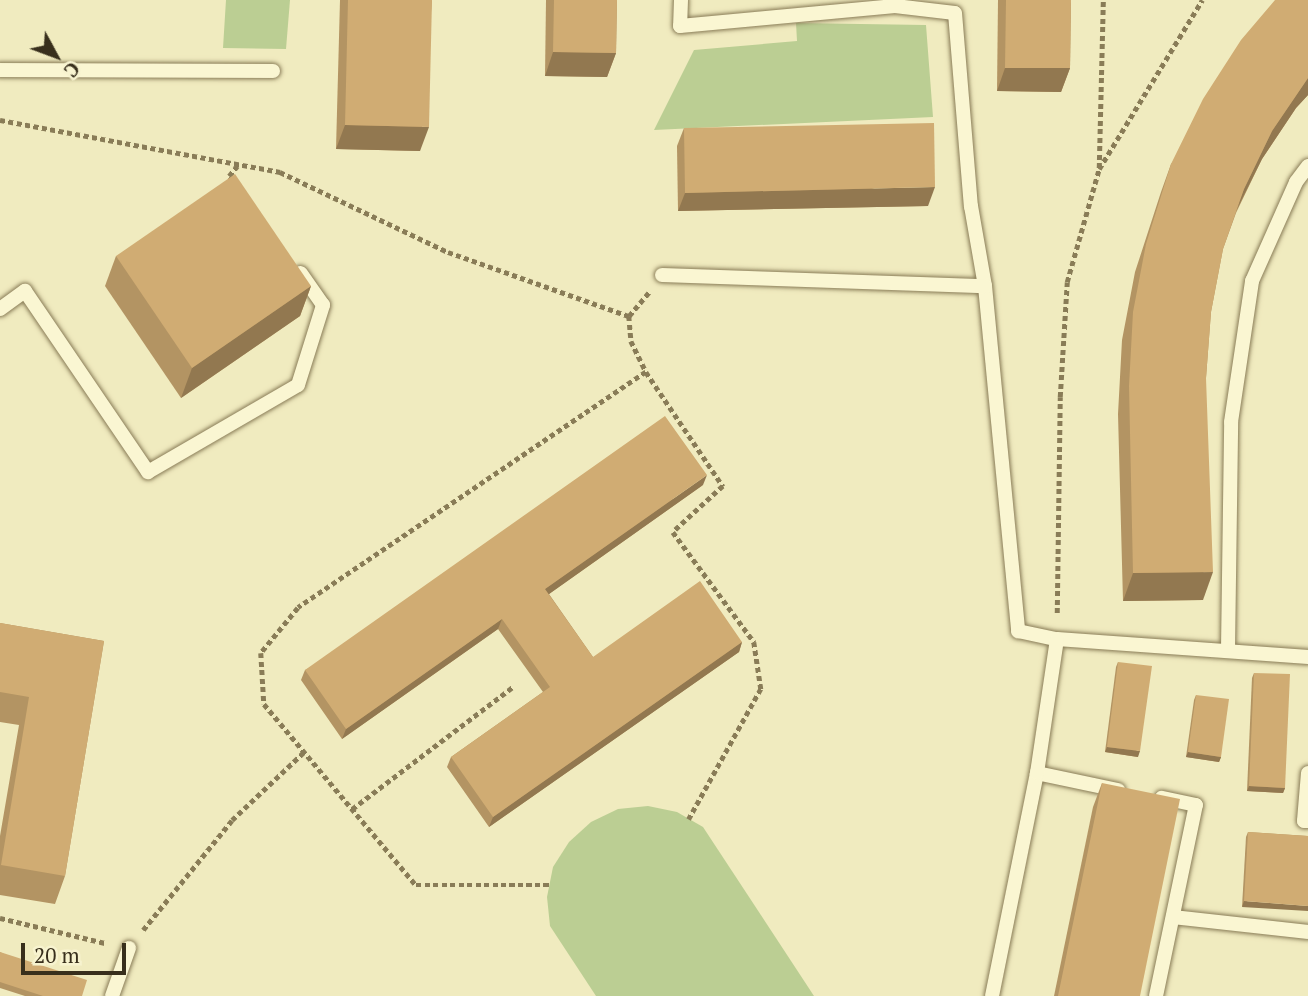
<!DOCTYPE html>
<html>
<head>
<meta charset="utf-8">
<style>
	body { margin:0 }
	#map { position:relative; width:1308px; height:996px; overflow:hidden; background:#f0ebbf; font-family:"PT Serif",serif }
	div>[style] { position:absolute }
	.green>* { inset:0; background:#bbce93 }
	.path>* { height:4.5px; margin-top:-2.25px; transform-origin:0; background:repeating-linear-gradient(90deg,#897c57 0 5px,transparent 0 8.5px) }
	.roads { filter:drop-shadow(0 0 2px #897c57) drop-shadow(0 0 2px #897c57) }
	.lane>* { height:14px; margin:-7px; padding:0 7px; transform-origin:7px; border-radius:7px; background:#faf6d2 }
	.wall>* { inset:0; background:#b39463 }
	.shaded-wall>* { inset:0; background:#927850 }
	.building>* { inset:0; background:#d0ac73 }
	span { translate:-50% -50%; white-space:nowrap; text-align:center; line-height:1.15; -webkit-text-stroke:5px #f7f3cf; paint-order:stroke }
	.north { position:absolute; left:21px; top:21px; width:70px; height:70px; -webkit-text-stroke:5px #f7f3cf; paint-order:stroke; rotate:131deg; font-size:19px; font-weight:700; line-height:28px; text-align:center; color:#382f1c }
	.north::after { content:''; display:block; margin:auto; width:24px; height:32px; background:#382f1c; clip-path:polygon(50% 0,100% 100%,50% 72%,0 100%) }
	.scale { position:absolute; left:21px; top:943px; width:105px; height:32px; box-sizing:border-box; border:4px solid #382f1c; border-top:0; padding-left:9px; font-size:21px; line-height:24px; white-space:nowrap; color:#382f1c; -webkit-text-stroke:5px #f7f3cf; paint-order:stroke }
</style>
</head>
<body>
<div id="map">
	<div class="green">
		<i style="clip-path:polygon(226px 0,290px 0,286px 49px,223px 48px)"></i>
		<i style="clip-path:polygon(796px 23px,926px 25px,933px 117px,654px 130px,694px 50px,797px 41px)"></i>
		<i style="clip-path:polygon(648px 806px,677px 812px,703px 827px,814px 996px,596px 996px,550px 926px,547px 897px,553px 867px,569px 842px,591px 822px,618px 809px)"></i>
	</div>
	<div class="path">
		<i style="left:0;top:120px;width:285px;rotate:10.5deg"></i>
		<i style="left:280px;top:172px;width:186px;rotate:25.5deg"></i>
		<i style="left:448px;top:252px;width:192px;rotate:19.5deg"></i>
		<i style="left:629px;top:316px;width:25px;rotate:85deg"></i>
		<i style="left:631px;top:341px;width:34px;rotate:64deg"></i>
		<i style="left:646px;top:372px;width:420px;rotate:145.9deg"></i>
		<i style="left:298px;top:608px;width:58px;rotate:129.4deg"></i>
		<i style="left:261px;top:653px;width:51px;rotate:86.6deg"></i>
		<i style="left:264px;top:704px;width:236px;rotate:50deg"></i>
		<i style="left:416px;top:885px;width:133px"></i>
		<i style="left:1099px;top:168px;width:168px;rotate:-88.6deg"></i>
		<i style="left:233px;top:180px;width:6px;rotate:-135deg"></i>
		<i style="left:229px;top:176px;width:13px;rotate:-51deg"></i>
		<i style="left:629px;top:316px;width:31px;rotate:-50deg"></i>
		<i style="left:646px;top:372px;width:138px;rotate:56deg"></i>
		<i style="left:723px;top:486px;width:68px;rotate:137.4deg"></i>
		<i style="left:673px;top:532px;width:137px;rotate:53.6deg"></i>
		<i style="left:754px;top:642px;width:48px;rotate:81.5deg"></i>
		<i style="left:761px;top:689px;width:149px;rotate:119deg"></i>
		<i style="left:1057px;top:613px;width:216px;rotate:-89.2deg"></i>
		<i style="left:1060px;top:397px;width:115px;rotate:-86.5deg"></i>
		<i style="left:1067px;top:282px;width:117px;rotate:-74.2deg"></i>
		<i style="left:1099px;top:169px;width:198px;rotate:-58.6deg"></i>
		<i style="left:352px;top:809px;width:202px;rotate:-37.2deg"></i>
		<i style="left:0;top:918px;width:108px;rotate:13.4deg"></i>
		<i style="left:143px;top:930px;width:141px;rotate:-51deg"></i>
		<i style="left:232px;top:820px;width:99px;rotate:-43.4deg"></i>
	</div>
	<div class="roads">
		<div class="lane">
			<i style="left:681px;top:0;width:26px;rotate:92deg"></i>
			<i style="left:680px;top:26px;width:216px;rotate:-5.3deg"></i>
			<i style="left:895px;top:6px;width:60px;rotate:6.7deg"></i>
			<i style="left:955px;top:13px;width:194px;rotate:85.3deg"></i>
			<i style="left:971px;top:206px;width:81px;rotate:80.1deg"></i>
			<i style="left:985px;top:286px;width:347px;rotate:84.5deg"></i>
			<i style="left:1018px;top:631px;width:40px;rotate:12deg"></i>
			<i style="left:1057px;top:639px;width:252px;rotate:4.1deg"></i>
			<i style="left:0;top:70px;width:273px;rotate:0.2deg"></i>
			<i style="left:662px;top:275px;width:323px;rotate:2deg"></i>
			<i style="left:0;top:309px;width:31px;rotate:-36deg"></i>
			<i style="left:25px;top:291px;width:219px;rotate:55.8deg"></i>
			<i style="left:148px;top:472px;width:173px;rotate:-30.1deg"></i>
			<i style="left:298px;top:385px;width:84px;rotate:-72.6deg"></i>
			<i style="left:323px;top:305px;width:39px;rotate:-125deg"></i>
			<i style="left:1228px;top:649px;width:227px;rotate:-89.2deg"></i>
			<i style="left:1231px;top:422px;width:143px;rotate:-81.5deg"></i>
			<i style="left:1252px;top:281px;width:108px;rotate:-66deg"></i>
			<i style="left:1296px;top:182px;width:20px;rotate:-53deg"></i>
			<i style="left:1037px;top:773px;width:83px;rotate:11.9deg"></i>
			<i style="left:1308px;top:773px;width:48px;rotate:94.8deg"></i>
			<i style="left:1304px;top:821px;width:4px"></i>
			<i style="left:1173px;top:917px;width:136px;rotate:6.3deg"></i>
			<i style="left:112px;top:996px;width:51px;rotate:-70.5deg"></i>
			<i style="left:992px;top:996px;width:227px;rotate:-78.6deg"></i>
			<i style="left:1037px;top:773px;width:135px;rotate:-81.5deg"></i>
			<i style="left:1156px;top:996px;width:195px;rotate:-78.2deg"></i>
			<i style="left:1196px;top:805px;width:35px;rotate:-168deg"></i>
		</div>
	</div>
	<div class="wall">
		<i style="clip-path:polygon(340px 0,432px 0,420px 151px,336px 149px)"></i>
		<i style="clip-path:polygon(546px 0,617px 0,616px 53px,607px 77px,545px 76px)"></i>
		<i style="clip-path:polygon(998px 0,1071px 0,1070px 68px,1061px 92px,997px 91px)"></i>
		<i style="clip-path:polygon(1308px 0,1308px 95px,1296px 108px,1262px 159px,1236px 213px,1223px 249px,1211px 312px,1206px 378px,1203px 600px,1123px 601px,1118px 414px,1122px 340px,1135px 272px,1161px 192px,1171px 164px)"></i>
		<i style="clip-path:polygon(684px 128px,928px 206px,678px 211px,677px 146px)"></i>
		<i style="clip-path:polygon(116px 256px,311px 286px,300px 316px,181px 398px,105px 286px)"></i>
		<i style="clip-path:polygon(703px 485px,549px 594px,593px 657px,742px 642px,739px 652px,489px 827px,447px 767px,451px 757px,543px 692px,498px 629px,342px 739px,301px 680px,305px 670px)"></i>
		<i style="clip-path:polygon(0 623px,104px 641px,65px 876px,55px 904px,0 895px,0 836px,19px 725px,0 722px)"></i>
		<i style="clip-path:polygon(1118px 662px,1138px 757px,1105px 752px,1116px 667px)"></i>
		<i style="clip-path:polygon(1254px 673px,1285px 788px,1283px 793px,1247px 791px,1252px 678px)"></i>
		<i style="clip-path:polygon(1196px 695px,1221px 757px,1219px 762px,1186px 757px,1194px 700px)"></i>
		<i style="clip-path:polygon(1102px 783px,1140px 996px,1054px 996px,1093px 807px)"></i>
		<i style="clip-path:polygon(1248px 832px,1308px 836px,1242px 907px,1246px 837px)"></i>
		<i style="clip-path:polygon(0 952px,82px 996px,25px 996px,0 988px)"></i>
	</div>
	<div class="shaded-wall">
		<i style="clip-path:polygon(553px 52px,616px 53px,607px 77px,545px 76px)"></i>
		<i style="clip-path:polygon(1005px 68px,1070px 68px,1061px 92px,997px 91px)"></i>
		<i style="clip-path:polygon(1308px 78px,1308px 95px,1296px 108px,1262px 159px,1233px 217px,1244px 189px,1272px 131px)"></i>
		<i style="clip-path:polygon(345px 125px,429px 127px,420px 151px,336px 149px)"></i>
		<i style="clip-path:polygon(935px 187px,928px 206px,678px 211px,685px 193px)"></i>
		<i style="clip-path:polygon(311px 286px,300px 316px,181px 398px,192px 368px)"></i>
		<i style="clip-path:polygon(707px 475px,703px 485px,542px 599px,545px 589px)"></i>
		<i style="clip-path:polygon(1213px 572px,1203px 600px,1123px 601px,1133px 573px)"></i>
		<i style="clip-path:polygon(502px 619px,498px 629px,342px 739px,346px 729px)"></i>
		<i style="clip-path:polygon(742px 642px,739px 652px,489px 827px,493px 817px)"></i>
		<i style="clip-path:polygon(1107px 747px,1140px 751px,1138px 757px,1105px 752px)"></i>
		<i style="clip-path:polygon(1188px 752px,1221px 757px,1219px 762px,1186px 757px)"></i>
		<i style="clip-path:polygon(1249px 786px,1285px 788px,1283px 793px,1247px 791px)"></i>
		<i style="clip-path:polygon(1244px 901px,1308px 906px,1308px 911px,1242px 907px)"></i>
	</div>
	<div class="building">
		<i style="clip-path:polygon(348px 0,432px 0,429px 127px,345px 125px)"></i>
		<i style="clip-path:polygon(554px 0,617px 0,616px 53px,553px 52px)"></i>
		<i style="clip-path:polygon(1006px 0,1071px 0,1070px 68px,1005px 68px)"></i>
		<i style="clip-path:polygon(1275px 0,1308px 0,1308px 78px,1272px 131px,1244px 189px,1223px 249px,1211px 312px,1206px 378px,1213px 572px,1133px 573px,1129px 386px,1133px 312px,1146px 244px,1171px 164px,1203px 99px,1241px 40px)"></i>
		<i style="clip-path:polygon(934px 123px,935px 187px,685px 193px,684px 128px)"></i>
		<i style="clip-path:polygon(235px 174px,311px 286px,192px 368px,116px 256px)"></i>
		<i style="clip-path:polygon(665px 416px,707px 475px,545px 589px,593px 657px,700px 581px,742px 642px,493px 817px,451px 757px,550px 687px,502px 619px,346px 729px,305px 670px)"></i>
		<i style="clip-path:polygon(0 623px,104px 641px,65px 876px,1px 865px,29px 697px,0 692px)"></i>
		<i style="clip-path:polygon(1118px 662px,1152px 666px,1140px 751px,1107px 747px)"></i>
		<i style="clip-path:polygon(1254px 673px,1290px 674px,1285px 788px,1249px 786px)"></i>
		<i style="clip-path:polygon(1196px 695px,1229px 699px,1221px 757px,1188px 752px)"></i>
		<i style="clip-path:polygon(1102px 783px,1180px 799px,1140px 996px,1058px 996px)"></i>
		<i style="clip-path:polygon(1248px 832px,1308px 836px,1308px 906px,1244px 901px)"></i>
		<i style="clip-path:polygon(0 952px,87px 980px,82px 996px,43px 996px,0 982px)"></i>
	</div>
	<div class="north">С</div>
	<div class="scale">20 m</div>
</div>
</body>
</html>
